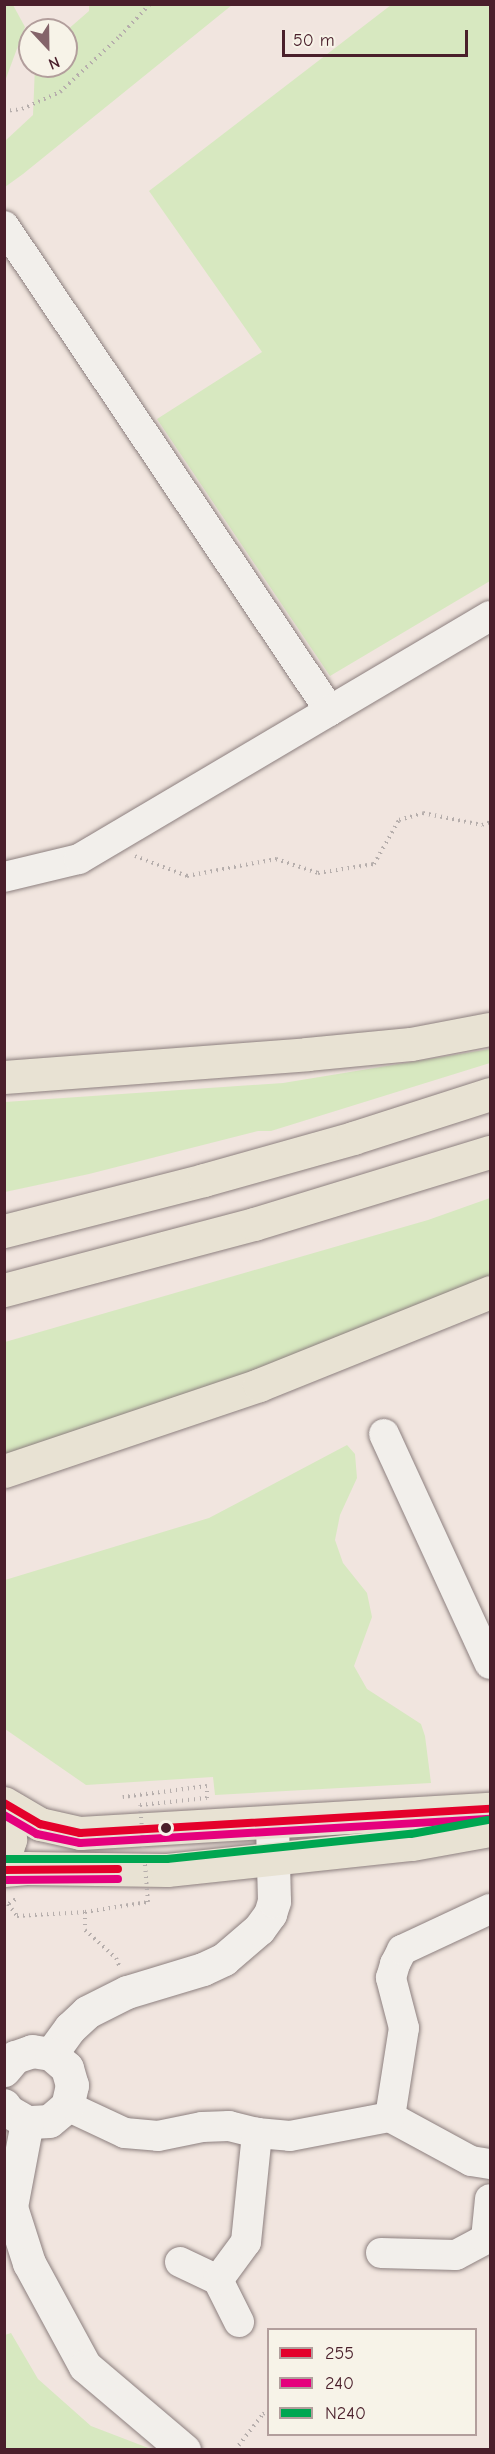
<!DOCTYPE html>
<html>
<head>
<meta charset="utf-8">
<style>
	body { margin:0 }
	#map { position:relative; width:495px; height:2454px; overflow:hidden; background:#f1e5df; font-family:"Comic Neue",sans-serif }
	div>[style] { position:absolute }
	.green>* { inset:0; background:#d7e8c0 }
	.path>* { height:4px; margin-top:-2px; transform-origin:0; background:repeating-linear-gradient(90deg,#b6aeac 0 1.5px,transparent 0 6px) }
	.roads { filter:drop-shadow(0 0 2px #8d807f) drop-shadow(0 0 2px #8d807f) }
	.street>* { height:30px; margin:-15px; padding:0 15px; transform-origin:15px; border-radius:15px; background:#f2efeb }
	.secondary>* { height:33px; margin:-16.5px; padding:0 16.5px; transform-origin:16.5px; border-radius:16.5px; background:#f2efeb }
	.primary>* { height:33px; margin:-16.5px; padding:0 16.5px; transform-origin:16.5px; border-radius:16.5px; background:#e8e2d3 }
	.highway>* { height:33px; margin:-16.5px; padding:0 16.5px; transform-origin:16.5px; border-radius:16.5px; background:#e8e2d3 }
	.path-bridge>* { height:4px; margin-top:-2px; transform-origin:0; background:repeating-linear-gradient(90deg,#b6aeac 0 1.5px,transparent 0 6px) }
	.bus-1>* { height:8px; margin:-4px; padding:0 4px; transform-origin:4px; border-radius:4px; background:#e4002b }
	.bus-2>* { height:8px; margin:-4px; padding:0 4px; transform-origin:4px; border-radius:4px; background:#e5007d }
	.bus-3>* { height:8px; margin:-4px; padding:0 4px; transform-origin:4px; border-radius:4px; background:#00a651 }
	.dots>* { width:16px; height:16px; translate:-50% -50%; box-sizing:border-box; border:3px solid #f7f3e8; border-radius:50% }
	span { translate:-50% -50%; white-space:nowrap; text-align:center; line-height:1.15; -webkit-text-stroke:4.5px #f7f3e8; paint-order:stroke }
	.frame { position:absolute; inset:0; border:6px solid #4a1f2b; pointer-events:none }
	.legend { position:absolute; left:267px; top:2328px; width:210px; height:108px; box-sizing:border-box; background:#f7f3e8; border:2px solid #b29e9c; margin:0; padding:8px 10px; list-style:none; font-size:18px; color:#4a1f2b }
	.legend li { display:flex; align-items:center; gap:12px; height:30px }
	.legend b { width:30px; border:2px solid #b29e9c }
	.north { position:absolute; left:18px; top:18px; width:60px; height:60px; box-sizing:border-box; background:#f7f3e8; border:2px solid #b29e9c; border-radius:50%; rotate:158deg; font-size:16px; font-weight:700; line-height:24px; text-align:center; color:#4a1f2b }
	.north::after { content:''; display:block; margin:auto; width:21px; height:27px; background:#84646a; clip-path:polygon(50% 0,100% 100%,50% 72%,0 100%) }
	.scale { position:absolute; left:282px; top:30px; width:186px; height:27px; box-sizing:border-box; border:3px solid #4a1f2b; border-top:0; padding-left:8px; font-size:18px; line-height:21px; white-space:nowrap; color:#4a1f2b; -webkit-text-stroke:4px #f7f3e8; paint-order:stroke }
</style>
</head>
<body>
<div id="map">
	<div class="green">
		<i style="clip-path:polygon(5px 4px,13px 5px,25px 27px,5px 81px)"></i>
		<i style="clip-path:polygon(89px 5px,232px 5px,23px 174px,5px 187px,5px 141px,33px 115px,35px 66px,66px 66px,66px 31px,89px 11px)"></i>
		<i style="clip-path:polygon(391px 5px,490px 5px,490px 581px,330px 676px,157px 419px,262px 352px,149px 191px)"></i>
		<i style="clip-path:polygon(490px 1049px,490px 1063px,271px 1131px,258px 1131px,89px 1174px,5px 1192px,5px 1102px,283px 1083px)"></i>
		<i style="clip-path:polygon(490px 1198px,490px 1275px,339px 1341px,5px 1458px,5px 1342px,428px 1220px)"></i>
		<i style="clip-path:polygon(347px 1445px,355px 1454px,357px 1478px,340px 1515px,335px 1540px,343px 1563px,367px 1593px,372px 1617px,354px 1666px,367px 1689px,421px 1724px,425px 1736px,431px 1783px,215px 1795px,213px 1777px,86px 1785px,5px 1729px,5px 1580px,209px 1518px)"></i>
		<i style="clip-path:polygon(11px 2333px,38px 2379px,91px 2426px,151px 2449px,5px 2449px,5px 2335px)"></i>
	</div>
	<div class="path">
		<i style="left:4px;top:111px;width:18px;rotate:-6deg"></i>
		<i style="left:22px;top:109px;width:42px;rotate:-24.1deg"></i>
		<i style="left:60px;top:92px;width:82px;rotate:-43deg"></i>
		<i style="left:120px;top:36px;width:44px;rotate:-46.8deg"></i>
		<i style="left:135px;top:856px;width:56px;rotate:21deg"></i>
		<i style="left:187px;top:876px;width:91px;rotate:-10.8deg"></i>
		<i style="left:276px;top:859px;width:44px;rotate:18.4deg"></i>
		<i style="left:318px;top:873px;width:57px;rotate:-9.1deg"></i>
		<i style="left:374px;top:864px;width:51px;rotate:-60.4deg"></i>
		<i style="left:399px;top:820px;width:25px;rotate:-16deg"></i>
		<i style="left:423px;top:813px;width:60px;rotate:11.5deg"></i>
		<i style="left:482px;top:825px;width:9px;rotate:-21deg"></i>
		<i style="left:8px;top:1904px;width:15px;rotate:53deg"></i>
		<i style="left:17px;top:1916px;width:68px;rotate:-3.4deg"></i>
		<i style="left:85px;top:1912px;width:18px;rotate:90deg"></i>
		<i style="left:85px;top:1930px;width:42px;rotate:42.1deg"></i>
		<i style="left:116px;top:1958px;width:8px;rotate:67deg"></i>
		<i style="left:4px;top:1907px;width:14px;rotate:-34deg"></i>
		<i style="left:235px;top:2450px;width:46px;rotate:-52.1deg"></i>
		<i style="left:263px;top:2414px;width:6px;rotate:-31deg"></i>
	</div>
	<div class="roads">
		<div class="street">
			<i style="left:4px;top:226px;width:584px;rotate:56.09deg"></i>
			<i style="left:4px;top:877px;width:77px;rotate:-13.5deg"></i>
			<i style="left:79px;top:859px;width:477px;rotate:-30.6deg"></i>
			<i style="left:384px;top:1434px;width:253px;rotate:65.3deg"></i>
			<i style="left:67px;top:2106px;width:64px;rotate:25deg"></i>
			<i style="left:125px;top:2133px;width:33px;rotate:5deg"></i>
			<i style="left:158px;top:2136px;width:45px;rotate:-11.6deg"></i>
			<i style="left:202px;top:2127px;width:27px;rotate:-2deg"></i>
			<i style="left:229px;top:2126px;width:29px;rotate:14deg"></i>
			<i style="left:257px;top:2133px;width:33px;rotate:5deg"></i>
			<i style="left:290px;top:2136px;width:102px;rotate:-10.8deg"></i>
			<i style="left:390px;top:2117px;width:92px;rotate:28.5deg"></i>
			<i style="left:471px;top:2161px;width:19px;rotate:9deg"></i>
			<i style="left:390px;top:2117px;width:90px;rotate:-81.1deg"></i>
			<i style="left:404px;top:2028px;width:52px;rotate:-104.6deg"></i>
			<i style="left:391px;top:1978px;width:15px;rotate:-74deg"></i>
			<i style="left:395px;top:1964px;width:16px;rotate:-63deg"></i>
			<i style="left:402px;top:1950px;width:97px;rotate:-25deg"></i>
			<i style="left:381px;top:2253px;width:75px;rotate:1.5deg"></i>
			<i style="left:456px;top:2255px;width:34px;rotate:-28deg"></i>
			<i style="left:486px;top:2239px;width:40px;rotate:-84.3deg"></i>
			<i style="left:180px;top:2262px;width:42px;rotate:25.3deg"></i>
			<i style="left:218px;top:2280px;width:47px;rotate:63.4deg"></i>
			<i style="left:218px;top:2280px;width:47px;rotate:-53.6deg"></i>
			<i style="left:246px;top:2242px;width:110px;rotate:-84.2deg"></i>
		</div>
		<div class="secondary">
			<i style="left:51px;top:2054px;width:32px;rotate:-54deg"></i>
			<i style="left:70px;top:2028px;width:23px;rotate:-43deg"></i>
			<i style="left:87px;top:2012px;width:45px;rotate:-26.6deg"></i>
			<i style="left:127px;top:1992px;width:79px;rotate:-16.8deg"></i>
			<i style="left:203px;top:1969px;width:23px;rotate:-25deg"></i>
			<i style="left:224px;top:1959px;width:46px;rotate:-40.6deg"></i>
			<i style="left:259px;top:1929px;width:19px;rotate:-54deg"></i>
			<i style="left:270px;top:1914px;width:14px;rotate:-73deg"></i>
			<i style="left:274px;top:1901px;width:78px;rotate:-91.5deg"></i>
			<i style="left:4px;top:2070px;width:17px;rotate:-50deg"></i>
			<i style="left:15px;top:2057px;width:18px;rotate:-19deg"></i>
			<i style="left:32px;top:2051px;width:19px;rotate:9deg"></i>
			<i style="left:51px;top:2054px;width:21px;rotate:41deg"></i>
			<i style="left:67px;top:2068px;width:18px;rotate:74deg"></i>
			<i style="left:72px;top:2085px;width:22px;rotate:103deg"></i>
			<i style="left:67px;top:2106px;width:23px;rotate:140deg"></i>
			<i style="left:49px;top:2121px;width:22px;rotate:177deg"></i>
			<i style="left:27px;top:2122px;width:22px;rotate:-150deg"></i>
			<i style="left:8px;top:2111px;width:7px;rotate:-124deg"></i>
			<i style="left:27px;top:2122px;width:86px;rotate:100.7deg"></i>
			<i style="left:11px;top:2207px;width:59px;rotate:72.2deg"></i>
			<i style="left:29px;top:2263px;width:117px;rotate:61.5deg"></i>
			<i style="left:85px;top:2366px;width:130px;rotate:40.3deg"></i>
		</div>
		<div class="primary">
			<i style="left:4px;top:1803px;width:42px;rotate:30.3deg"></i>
			<i style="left:40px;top:1824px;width:41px;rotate:12.7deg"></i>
			<i style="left:80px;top:1833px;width:411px;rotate:-3.4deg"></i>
			<i style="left:4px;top:1810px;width:30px;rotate:78deg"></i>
			<i style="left:10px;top:1839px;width:22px;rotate:106deg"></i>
			<i style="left:4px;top:1870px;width:22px;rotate:-5deg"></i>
			<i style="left:26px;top:1868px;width:141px;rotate:0.8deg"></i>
			<i style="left:167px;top:1870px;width:246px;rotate:-6.1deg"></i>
			<i style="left:412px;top:1844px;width:79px;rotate:-10.2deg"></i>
		</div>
		<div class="highway">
			<i style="left:4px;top:1077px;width:304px;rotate:-4.3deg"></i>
			<i style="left:307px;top:1054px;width:104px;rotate:-5.5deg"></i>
			<i style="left:411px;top:1044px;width:80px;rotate:-10.8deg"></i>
			<i style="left:4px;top:1231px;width:206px;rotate:-14.3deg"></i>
			<i style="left:204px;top:1180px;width:155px;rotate:-15.7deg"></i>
			<i style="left:353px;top:1138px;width:144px;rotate:-17.8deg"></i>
			<i style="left:4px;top:1290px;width:259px;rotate:-14.8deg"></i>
			<i style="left:254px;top:1224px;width:247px;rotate:-17deg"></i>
			<i style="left:4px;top:1471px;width:269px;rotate:-18.6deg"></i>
			<i style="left:259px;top:1385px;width:249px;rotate:-21.9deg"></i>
		</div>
	</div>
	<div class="path-bridge">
		<i style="left:85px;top:1912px;width:64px;rotate:-9deg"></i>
		<i style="left:148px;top:1902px;width:97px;rotate:-94.7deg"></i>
		<i style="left:140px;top:1805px;width:67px;rotate:-6deg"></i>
		<i style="left:207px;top:1798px;width:12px;rotate:-90deg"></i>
		<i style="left:207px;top:1786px;width:85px;rotate:172.5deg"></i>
	</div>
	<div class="bus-1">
		<i style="left:4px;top:1803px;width:42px;rotate:30.3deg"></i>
		<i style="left:40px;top:1824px;width:41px;rotate:12.7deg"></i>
		<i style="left:80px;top:1833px;width:411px;rotate:-3.4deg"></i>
		<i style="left:4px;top:1870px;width:114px;rotate:-0.5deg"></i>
	</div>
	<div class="bus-2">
		<i style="left:4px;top:1815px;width:38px;rotate:30deg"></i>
		<i style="left:37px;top:1834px;width:44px;rotate:11.8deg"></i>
		<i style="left:80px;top:1843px;width:411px;rotate:-3.4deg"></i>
		<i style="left:5px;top:1880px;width:113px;rotate:-0.5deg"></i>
	</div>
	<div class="bus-3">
		<i style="left:4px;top:1859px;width:163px"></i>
		<i style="left:167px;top:1859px;width:245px;rotate:-5.9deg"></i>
		<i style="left:411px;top:1834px;width:78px;rotate:-10.3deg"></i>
	</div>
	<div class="dots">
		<i style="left:166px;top:1828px;background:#4a1f2b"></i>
	</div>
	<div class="frame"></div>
	<ul class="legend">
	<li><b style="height:8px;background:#e4002b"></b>255</li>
	<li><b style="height:8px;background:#e5007d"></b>240</li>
	<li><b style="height:8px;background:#00a651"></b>N240</li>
	</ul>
	<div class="north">N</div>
	<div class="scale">50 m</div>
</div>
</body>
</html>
